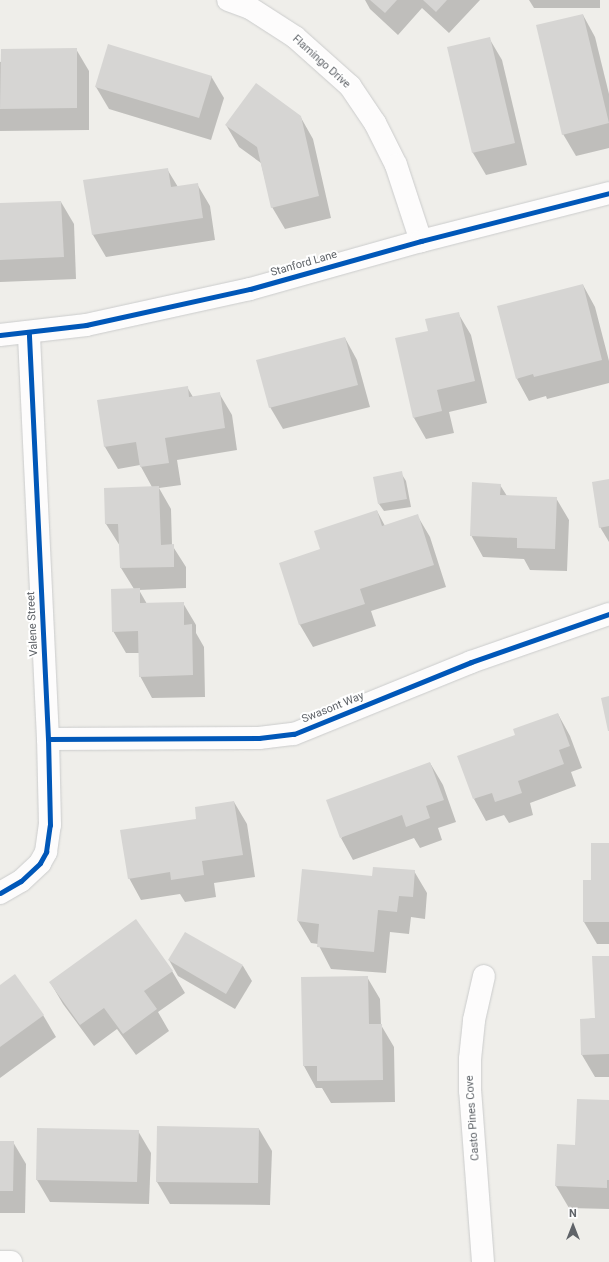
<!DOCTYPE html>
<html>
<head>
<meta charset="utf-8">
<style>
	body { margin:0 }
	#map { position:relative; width:609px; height:1262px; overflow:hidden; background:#efeeea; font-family:Roboto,sans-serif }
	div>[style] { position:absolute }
	.shadow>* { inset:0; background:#0003 }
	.building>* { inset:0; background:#d6d5d3 }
	.roads { filter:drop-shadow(0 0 1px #cbcccc) drop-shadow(0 0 1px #cbcccc) }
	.street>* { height:22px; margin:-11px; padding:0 11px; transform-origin:11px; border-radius:11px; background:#fdfcfc }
	.secondary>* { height:22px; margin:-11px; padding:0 11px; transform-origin:11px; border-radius:11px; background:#fdfcfc }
	.cycleway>* { height:5px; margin:-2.5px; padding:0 2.5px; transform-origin:2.5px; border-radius:2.5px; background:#0057b8 }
	span { translate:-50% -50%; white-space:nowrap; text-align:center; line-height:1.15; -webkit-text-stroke:4px #fff; paint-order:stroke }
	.street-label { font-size:11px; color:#5f6368 }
	.north { position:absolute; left:553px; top:1206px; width:40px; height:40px; -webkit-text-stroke:3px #fff; paint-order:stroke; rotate:0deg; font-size:11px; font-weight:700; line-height:16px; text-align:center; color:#5f6368 }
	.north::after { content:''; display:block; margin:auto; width:14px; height:18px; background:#5f6368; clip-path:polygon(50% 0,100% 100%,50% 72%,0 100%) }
</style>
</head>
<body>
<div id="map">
	<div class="shadow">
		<i style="clip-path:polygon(365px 0,480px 0,449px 33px,422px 8px,398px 35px,370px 9px)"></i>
		<i style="clip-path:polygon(529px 0,600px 0,600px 8px,534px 8px)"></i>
		<i style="clip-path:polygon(583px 15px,595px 37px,609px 94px,609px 148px,576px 156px,563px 134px)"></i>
		<i style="clip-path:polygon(489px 38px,502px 60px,527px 165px,486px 175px,473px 153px,448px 48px)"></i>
		<i style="clip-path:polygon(76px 49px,89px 71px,89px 130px,0 131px,0 62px)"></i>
		<i style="clip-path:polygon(211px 76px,224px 98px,211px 140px,109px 109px,96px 87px)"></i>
		<i style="clip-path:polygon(300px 116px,313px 139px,331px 218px,285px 229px,272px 207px,261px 163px,239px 147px,226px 125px)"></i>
		<i style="clip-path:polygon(167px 169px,178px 187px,197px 184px,210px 206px,215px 240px,106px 257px,93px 235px,85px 181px)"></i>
		<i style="clip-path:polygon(61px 202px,74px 224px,76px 279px,0 282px,0 204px)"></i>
		<i style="clip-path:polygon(583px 285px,595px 307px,609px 361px,609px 383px,547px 399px,546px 396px,529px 401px,517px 379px)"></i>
		<i style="clip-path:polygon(458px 313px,471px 335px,487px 403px,449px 412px,454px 433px,426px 439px,414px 418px,429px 332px)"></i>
		<i style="clip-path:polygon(345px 338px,357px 360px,370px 407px,283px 429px,270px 407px)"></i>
		<i style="clip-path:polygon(187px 387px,193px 397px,219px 393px,232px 415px,237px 450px,177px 460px,181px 485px,159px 488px,171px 509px,172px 545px,186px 567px,186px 588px,139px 590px,147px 604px,183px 603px,196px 625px,196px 633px,204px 647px,205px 697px,152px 698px,140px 676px,139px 653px,126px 653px,113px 631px,134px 589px,121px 568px,120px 546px,106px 524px,152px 487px,140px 465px,118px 469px,105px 447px,98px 401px)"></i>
		<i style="clip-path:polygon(401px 473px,406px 481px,411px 507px,384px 511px,379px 504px)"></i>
		<i style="clip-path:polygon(609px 480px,609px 542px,600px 527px)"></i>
		<i style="clip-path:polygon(500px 485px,507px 496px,556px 498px,569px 520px,567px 571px,530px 570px,524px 559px,483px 557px,471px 535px)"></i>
		<i style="clip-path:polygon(377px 511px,385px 526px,417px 515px,430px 537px,446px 587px,371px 611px,376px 626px,313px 647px,300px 625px,281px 563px,321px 550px)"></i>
		<i style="clip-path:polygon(558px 714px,570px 736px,582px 768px,571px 772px,576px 786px,530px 803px,533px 815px,509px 823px,504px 815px,486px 821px,474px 799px,516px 736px)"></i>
		<i style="clip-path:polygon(430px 763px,443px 785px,456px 822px,438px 828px,442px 840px,420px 848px,414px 838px,353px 860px,341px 838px)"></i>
		<i style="clip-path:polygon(234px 802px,247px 824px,255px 877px,214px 883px,216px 897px,185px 902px,180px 894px,141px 900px,129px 878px,197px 820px)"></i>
		<i style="clip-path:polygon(609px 844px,609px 944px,597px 944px,584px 922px,592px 881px)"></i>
		<i style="clip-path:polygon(303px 871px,373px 877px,414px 871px,427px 893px,425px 919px,411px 917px,409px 934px,390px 932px,386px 973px,331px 969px,318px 944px,311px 943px,298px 921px)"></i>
		<i style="clip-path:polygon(609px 957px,609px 1077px,595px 1077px,582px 1055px,581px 1020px,596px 1018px)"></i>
		<i style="clip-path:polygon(169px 960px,243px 966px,252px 981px,235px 1009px,178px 976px)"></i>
		<i style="clip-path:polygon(172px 971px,185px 993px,158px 1012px,169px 1031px,136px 1055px,117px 1029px,94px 1046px,63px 1004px,50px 982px)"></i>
		<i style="clip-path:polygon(367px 977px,380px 999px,381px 1025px,394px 1047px,395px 1102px,331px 1103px,322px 1088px,316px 1088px,304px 1066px)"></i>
		<i style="clip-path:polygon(0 986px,43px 1015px,56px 1037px,0 1078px)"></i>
		<i style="clip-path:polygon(609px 1101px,609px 1209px,569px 1208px,556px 1186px)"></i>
		<i style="clip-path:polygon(259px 1129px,272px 1151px,270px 1205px,170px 1204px,157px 1182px)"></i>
		<i style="clip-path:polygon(138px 1131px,151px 1153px,149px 1204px,50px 1202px,37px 1180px)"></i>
		<i style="clip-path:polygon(0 1142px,13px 1142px,26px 1164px,25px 1213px,0 1213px)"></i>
	</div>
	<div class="building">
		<i style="clip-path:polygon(370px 0,397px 0,385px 13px)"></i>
		<i style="clip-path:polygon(423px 0,447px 0,436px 12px)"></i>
		<i style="clip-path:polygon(583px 14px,609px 123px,562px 135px,536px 25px)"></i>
		<i style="clip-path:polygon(490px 37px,515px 143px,472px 153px,447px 47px)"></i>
		<i style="clip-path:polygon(108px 44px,212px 76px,199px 118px,95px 87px)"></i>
		<i style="clip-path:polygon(77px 48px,77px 108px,0 109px,1px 49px)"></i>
		<i style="clip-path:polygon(256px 83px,301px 116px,319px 196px,271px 208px,257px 147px,225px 125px)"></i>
		<i style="clip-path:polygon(168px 168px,171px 187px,198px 183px,203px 218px,92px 235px,83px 180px)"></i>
		<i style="clip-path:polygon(61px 201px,64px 257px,0 260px,0 203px)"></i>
		<i style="clip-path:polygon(583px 284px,602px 360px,534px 377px,533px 374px,516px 379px,497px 306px)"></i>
		<i style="clip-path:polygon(459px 312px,475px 381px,437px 390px,442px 411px,413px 418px,395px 338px,428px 331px,425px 319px)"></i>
		<i style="clip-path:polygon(345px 337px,358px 385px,269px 408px,256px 360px)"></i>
		<i style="clip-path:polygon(188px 386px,189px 397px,220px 392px,225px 428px,165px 438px,169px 463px,140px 467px,136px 442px,104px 447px,97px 400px)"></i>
		<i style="clip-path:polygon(402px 471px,407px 499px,378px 504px,373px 477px)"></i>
		<i style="clip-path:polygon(609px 479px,609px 526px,599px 528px,592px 482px)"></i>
		<i style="clip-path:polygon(472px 482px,501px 484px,500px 495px,557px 497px,555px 549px,517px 548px,517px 538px,470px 536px)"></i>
		<i style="clip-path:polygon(159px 486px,161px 545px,174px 544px,174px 567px,120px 568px,118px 524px,105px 524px,104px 488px)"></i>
		<i style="clip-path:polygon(377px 510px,382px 526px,418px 514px,434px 565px,360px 589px,365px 604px,299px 625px,279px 563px,320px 549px,314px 531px)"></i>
		<i style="clip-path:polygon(140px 588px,140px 603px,184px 602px,184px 625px,192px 624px,193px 675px,139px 677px,138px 631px,112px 632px,111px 589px)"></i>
		<i style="clip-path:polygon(609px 696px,609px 731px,608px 731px,601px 698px)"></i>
		<i style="clip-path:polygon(558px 713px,570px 746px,559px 750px,564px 764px,518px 781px,522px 793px,495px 802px,492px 793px,473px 799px,457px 756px,515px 735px,513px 729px)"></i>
		<i style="clip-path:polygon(430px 762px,444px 800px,426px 806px,430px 818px,406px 827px,402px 815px,340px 838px,326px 800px)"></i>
		<i style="clip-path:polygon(234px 801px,243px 855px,202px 861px,204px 875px,171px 880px,170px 872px,128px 879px,120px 830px,196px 819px,195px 807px)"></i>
		<i style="clip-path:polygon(591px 843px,609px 843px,609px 922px,583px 922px,583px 880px,591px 880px)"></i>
		<i style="clip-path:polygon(373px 867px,415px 870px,413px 897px,399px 896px,397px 912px,378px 910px,374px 952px,317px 947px,319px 924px,297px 921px,302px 869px,372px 876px)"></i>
		<i style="clip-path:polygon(136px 919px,173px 971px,144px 991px,157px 1009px,123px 1034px,104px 1008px,80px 1025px,49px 982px)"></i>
		<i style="clip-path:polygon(185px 932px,243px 965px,226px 994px,168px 960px)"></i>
		<i style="clip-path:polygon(592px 956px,609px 956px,609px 1054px,581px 1055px,580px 1019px,595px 1018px)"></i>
		<i style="clip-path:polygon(15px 974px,44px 1015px,0 1047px,0 985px)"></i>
		<i style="clip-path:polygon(368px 976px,369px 1024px,382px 1024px,383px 1080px,317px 1081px,317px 1066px,303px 1066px,301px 977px)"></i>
		<i style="clip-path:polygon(577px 1099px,609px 1100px,609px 1180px,607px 1180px,607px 1188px,555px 1186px,557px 1144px,575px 1145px)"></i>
		<i style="clip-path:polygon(157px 1126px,259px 1128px,258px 1183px,156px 1182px)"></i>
		<i style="clip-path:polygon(37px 1128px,139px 1130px,137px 1182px,36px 1180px)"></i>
		<i style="clip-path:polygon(0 1141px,14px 1141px,13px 1191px,0 1191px)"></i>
	</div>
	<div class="roads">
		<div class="street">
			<i style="left:228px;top:0;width:23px;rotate:20deg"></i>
			<i style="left:250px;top:8px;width:54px;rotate:32.8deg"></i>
			<i style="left:295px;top:37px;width:74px;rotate:41.7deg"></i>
			<i style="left:350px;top:86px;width:45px;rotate:56deg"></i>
			<i style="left:375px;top:123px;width:47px;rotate:63.4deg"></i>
			<i style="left:396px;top:165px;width:80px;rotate:71.8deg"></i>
			<i style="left:0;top:335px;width:87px;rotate:-6.6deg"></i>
			<i style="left:86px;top:325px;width:168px;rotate:-12.4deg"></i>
			<i style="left:250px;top:289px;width:178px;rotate:-15.7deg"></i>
			<i style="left:421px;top:241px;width:194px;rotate:-14.3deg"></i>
			<i style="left:48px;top:739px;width:211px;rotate:-0.3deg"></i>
			<i style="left:259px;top:738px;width:35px;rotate:-7deg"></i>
			<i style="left:294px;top:734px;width:191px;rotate:-22.1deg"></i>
			<i style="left:471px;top:662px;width:146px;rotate:-19.2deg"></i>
			<i style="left:0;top:893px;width:24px;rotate:-30deg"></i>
			<i style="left:21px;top:881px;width:26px;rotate:-43deg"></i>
			<i style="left:40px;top:863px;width:13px;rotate:-61deg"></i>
			<i style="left:46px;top:852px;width:27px;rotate:-82deg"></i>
			<i style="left:50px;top:825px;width:86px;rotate:-91.3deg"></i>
			<i style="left:48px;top:739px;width:407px;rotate:-92.7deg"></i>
			<i style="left:483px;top:1262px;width:171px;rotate:-94.3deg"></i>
			<i style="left:470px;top:1091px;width:32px;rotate:-90deg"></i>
			<i style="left:470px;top:1059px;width:39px;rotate:-84deg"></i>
			<i style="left:474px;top:1020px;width:45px;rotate:-77.2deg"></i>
		</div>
		<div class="secondary">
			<i style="left:0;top:1262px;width:11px"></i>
		</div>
	</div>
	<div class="cycleway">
		<i style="left:0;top:335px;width:87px;rotate:-6.6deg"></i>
		<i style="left:86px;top:325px;width:168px;rotate:-12.4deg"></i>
		<i style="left:250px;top:289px;width:178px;rotate:-15.7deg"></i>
		<i style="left:421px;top:241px;width:194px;rotate:-14.3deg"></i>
		<i style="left:48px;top:739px;width:211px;rotate:-0.3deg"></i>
		<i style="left:259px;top:738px;width:35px;rotate:-7deg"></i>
		<i style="left:294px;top:734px;width:191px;rotate:-22.1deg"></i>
		<i style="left:471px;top:662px;width:146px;rotate:-19.2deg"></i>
		<i style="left:0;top:893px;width:24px;rotate:-30deg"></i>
		<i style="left:21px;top:881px;width:26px;rotate:-43deg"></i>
		<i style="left:40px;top:863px;width:13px;rotate:-61deg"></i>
		<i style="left:46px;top:852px;width:27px;rotate:-82deg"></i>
		<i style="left:50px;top:825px;width:86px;rotate:-91.3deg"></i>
		<i style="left:48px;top:739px;width:407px;rotate:-92.7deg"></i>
	</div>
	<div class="street-label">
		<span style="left:321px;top:62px;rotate:42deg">Flamingo Drive</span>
		<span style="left:304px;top:264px;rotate:-16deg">Stanford Lane</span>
		<span style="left:33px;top:624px;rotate:-93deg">Valene Street</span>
		<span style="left:333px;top:708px;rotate:-22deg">Swasont Way</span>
		<span style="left:473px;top:1118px;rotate:-94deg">Casto Pines Cove</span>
	</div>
	<div class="north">N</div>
</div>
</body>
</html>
